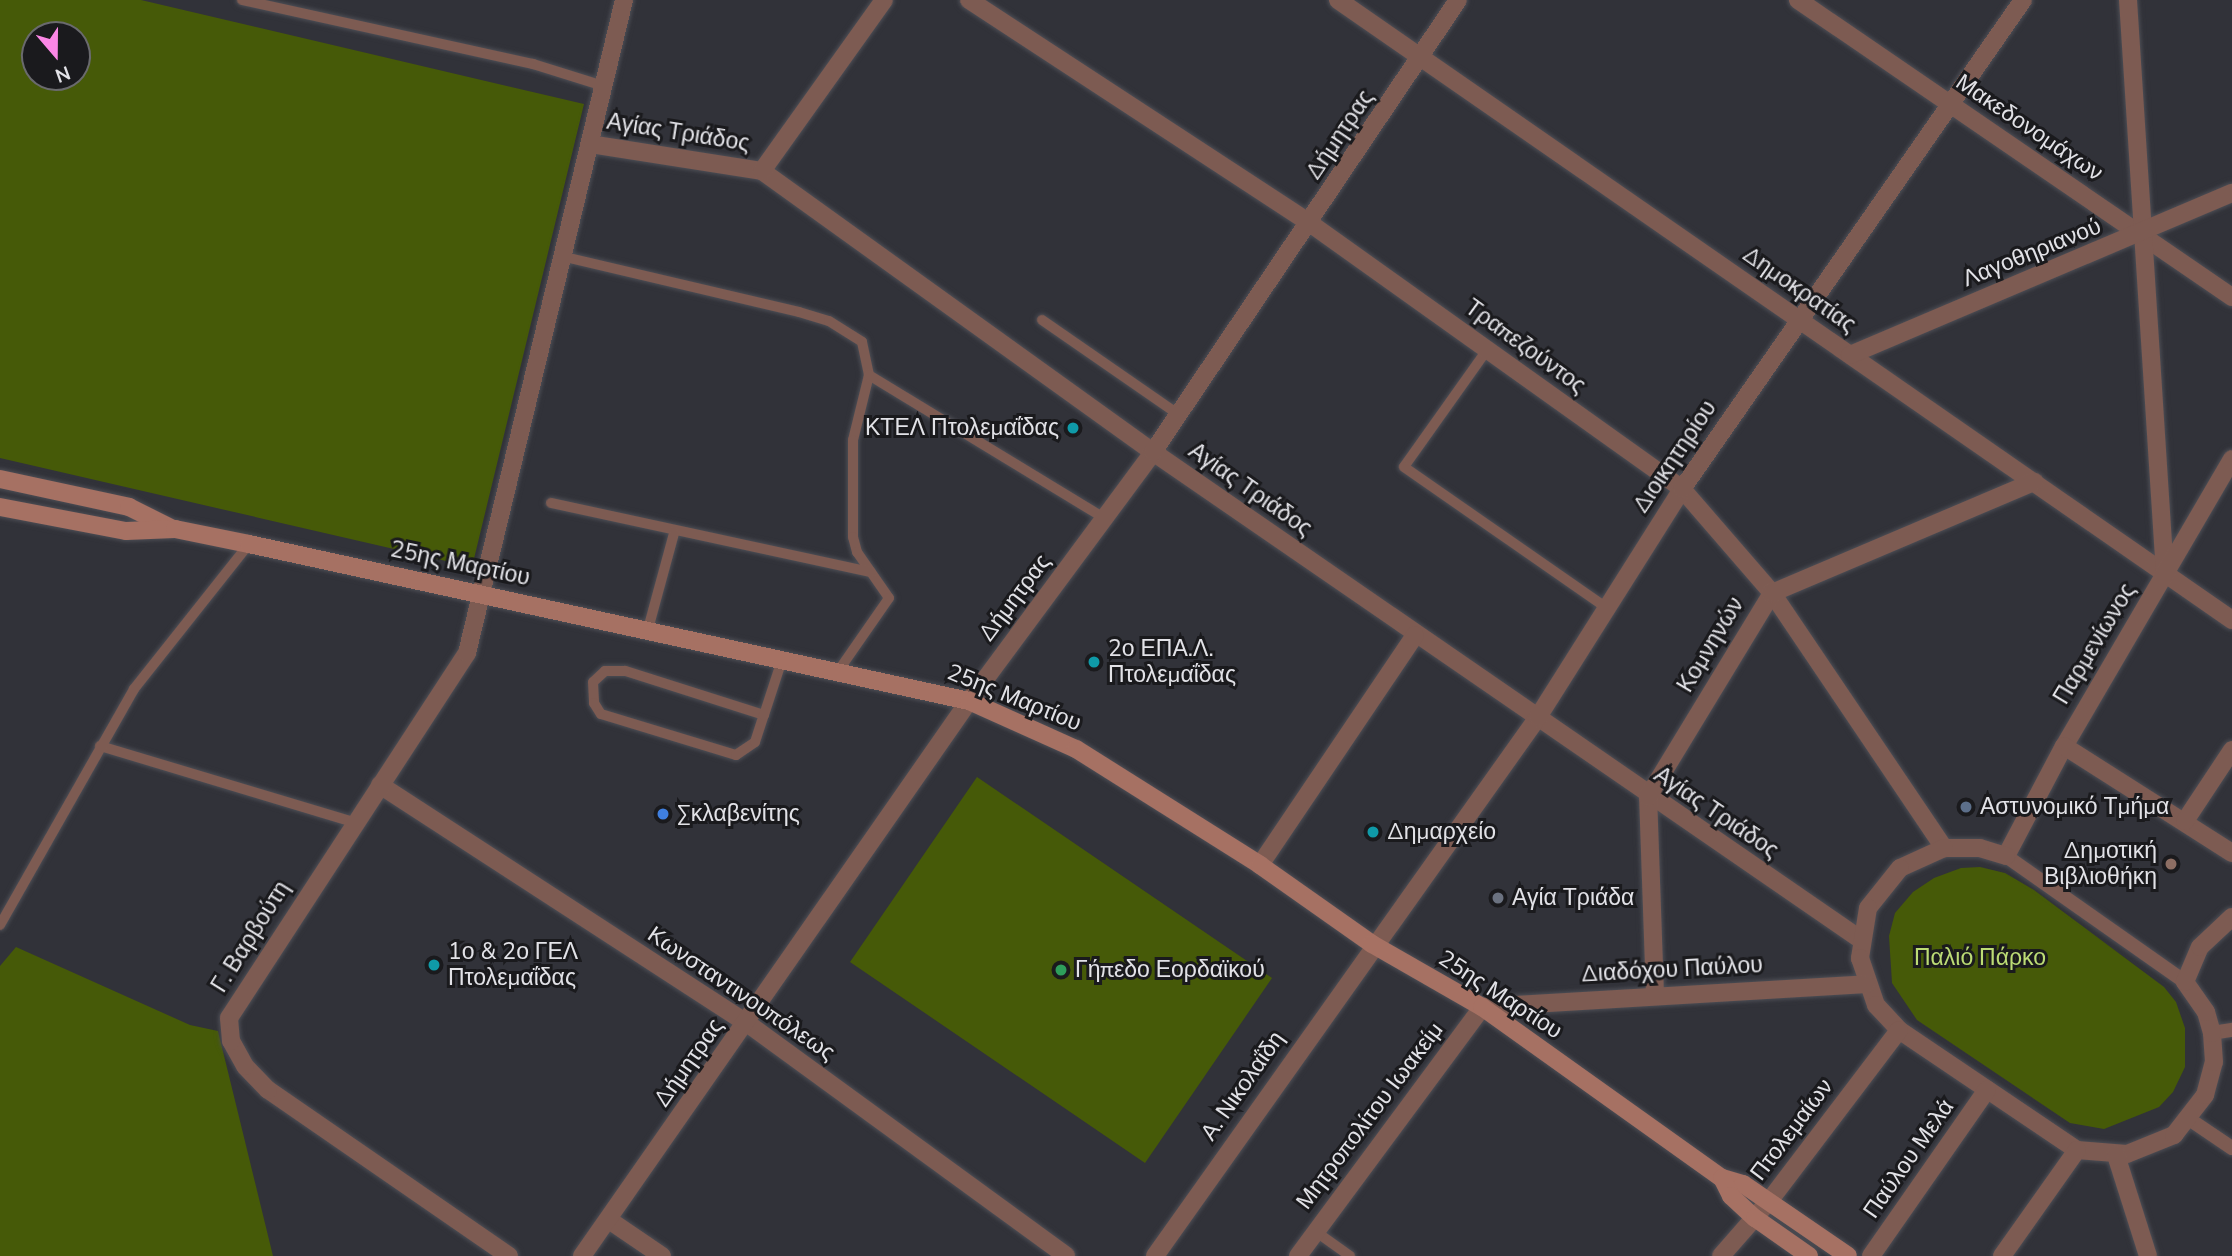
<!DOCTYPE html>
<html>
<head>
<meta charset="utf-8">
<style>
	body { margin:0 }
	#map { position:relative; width:2232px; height:1256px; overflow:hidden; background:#313239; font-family:"Nunito Sans",sans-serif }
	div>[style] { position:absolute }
	.green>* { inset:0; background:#465a08 }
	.roads { filter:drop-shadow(0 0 2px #4d4e55) drop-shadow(0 0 2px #4d4e55) }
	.service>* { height:10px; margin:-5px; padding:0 5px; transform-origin:5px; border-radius:5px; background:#7d5b52 }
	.pedestrian>* { height:14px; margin:-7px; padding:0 7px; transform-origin:7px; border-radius:7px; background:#7d5b52 }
	.minor>* { height:18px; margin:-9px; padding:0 9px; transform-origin:9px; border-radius:9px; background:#7d5b52 }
	.tertiary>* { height:18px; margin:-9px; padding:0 9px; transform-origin:9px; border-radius:9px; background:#7d5b52 }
	.secondary>* { height:18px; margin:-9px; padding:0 9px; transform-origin:9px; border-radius:9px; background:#a67163 }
	.dots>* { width:19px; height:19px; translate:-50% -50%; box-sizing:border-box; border:4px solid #1a1a1d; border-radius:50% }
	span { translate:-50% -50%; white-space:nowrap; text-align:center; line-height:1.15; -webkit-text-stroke:6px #1a1a1d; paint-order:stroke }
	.street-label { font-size:23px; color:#e2e2e7 }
	.poi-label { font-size:23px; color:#e2e2e7 }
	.right { translate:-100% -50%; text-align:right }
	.left { translate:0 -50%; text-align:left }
	.park-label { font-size:23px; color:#bcdc75 }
	.north { position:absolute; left:21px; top:21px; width:70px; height:70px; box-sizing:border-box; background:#1a1a1d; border:2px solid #6a6a6e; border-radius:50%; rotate:160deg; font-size:19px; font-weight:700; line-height:28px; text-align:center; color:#e2e2e7 }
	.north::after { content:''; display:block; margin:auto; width:24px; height:32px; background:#fb86e5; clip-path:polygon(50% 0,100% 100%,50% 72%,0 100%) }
</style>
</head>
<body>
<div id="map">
	<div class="green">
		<i style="clip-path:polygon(evenodd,0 0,141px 0,584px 104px,472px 567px,0 458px,0 0,35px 35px,77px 35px,77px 77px,35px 77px,35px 35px)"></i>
		<i style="clip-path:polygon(977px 777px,1272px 978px,1145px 1163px,850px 962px)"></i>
		<i style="clip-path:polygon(1980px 867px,2005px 873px,2034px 890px,2164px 987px,2176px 1002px,2185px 1028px,2185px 1067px,2173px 1092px,2159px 1107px,2104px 1129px,2070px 1123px,1917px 1020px,1892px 983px,1889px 936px,1895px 913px,1913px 892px,1934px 878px,1961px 868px)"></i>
		<i style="clip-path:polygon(16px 947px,190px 1025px,218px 1031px,273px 1256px,0 1256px,0 966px)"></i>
	</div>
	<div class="roads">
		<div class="service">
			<i style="left:242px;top:0;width:298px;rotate:12.4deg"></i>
			<i style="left:533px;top:64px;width:73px;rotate:17.4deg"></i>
			<i style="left:565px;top:257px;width:240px;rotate:13.2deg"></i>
			<i style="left:799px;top:312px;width:31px;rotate:17deg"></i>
			<i style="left:829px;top:321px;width:39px;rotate:32deg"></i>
			<i style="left:862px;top:342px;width:34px;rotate:78deg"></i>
			<i style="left:869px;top:375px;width:67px;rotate:103.8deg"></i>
			<i style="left:853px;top:440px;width:97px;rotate:90deg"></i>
			<i style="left:853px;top:537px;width:16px;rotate:75deg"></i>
			<i style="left:857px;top:552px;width:56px;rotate:55.2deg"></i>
			<i style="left:889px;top:598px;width:88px;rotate:124.8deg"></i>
			<i style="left:1042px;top:320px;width:167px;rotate:34.7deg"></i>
			<i style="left:1487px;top:350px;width:143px;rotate:125.4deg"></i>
			<i style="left:1404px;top:467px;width:247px;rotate:34.8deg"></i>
			<i style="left:869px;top:375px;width:275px;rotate:31.3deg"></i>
			<i style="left:551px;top:503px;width:327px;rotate:12.2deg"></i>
			<i style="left:648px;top:629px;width:99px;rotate:-74.8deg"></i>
			<i style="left:764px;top:715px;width:146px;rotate:-162.4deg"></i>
			<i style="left:625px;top:671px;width:20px;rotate:180deg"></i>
			<i style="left:605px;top:671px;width:16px;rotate:137deg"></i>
			<i style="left:593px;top:682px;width:21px;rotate:87deg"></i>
			<i style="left:594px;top:703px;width:13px;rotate:58deg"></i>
			<i style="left:601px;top:714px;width:141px;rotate:16.9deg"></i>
			<i style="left:736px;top:755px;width:23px;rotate:-34deg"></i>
			<i style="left:755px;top:742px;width:28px;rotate:-72deg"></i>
			<i style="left:764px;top:715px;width:61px;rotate:-71.9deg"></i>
			<i style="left:100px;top:746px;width:265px;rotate:16.7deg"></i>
			<i style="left:0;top:925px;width:271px;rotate:-60.4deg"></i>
			<i style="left:134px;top:689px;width:185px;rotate:-51.6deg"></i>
			<i style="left:1315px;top:1231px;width:43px;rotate:35.5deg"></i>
		</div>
		<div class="pedestrian">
			<i style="left:2006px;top:856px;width:219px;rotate:35.1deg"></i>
			<i style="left:2212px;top:1033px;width:20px;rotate:-9deg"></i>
			<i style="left:2189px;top:1119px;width:52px;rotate:34deg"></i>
		</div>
		<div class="minor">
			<i style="left:969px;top:0;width:409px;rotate:33.2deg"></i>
			<i style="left:1311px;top:224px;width:456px;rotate:35.5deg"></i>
			<i style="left:1682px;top:489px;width:138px;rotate:49.1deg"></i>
			<i style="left:1772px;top:593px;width:308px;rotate:56deg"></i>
			<i style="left:1338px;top:0;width:1088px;rotate:34.74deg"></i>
			<i style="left:1798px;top:0;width:526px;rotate:34.39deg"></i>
			<i style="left:2128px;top:0;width:575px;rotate:86.31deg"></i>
			<i style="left:590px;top:144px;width:174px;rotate:8.9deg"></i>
			<i style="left:762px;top:171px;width:481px;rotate:35.7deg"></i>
			<i style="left:1153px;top:452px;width:858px;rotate:34.56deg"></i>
			<i style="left:762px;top:171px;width:210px;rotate:-54.5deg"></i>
			<i style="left:1850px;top:355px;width:415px;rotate:-23deg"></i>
			<i style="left:2232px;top:459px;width:333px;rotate:120.3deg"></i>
			<i style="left:2064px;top:746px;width:124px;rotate:117.8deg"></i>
			<i style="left:2006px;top:856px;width:27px;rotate:-163deg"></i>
			<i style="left:1980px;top:848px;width:36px;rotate:180deg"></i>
			<i style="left:1944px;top:848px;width:48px;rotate:155.6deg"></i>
			<i style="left:1900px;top:868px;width:51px;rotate:128.7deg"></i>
			<i style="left:1868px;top:908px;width:51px;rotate:99.1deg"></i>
			<i style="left:1860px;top:958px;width:50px;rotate:71.2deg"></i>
			<i style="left:1876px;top:1005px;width:34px;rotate:47deg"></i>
			<i style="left:1899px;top:1030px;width:215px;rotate:34deg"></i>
			<i style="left:2077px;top:1150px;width:50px;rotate:4.6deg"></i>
			<i style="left:2127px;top:1154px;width:51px;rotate:-22deg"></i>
			<i style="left:2174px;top:1135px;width:51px;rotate:-52.2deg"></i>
			<i style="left:2205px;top:1095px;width:34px;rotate:-75deg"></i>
			<i style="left:2214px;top:1062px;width:29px;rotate:-94deg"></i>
			<i style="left:2212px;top:1033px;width:22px;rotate:-106deg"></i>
			<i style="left:2206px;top:1012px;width:37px;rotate:-125deg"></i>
			<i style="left:2185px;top:982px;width:38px;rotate:-67deg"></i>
			<i style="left:2200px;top:947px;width:44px;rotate:-43.2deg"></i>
			<i style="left:2064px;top:746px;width:199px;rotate:32.5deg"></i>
			<i style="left:380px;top:785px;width:437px;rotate:33deg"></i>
			<i style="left:747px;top:1023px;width:395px;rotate:36.1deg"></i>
			<i style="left:2185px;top:821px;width:85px;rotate:-56.5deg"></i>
			<i style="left:1260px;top:865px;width:277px;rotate:-56deg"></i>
			<i style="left:1655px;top:995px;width:198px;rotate:-92deg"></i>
			<i style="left:1648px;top:797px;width:239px;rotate:-58.7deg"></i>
			<i style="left:1772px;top:593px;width:285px;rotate:-23deg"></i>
			<i style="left:1482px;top:1007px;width:385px;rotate:-3.4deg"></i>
			<i style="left:2116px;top:1155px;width:106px;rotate:72.4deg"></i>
			<i style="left:609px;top:1220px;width:64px;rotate:34.2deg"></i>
			<i style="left:509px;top:1256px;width:293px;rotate:-145.4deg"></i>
			<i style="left:268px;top:1090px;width:33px;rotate:-134deg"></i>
			<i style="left:245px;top:1066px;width:29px;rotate:-119deg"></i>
			<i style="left:231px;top:1041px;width:23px;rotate:-95deg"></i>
			<i style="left:229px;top:1018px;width:436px;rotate:-56.9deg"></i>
			<i style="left:467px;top:653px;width:672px;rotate:-76.48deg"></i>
			<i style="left:582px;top:1256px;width:677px;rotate:-55.11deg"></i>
			<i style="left:969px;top:701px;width:310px;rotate:-53.5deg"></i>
			<i style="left:1153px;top:452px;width:545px;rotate:-55.99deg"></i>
			<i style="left:1721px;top:1256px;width:74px;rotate:-48.8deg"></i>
			<i style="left:1770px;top:1200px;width:213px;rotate:-52.8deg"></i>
			<i style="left:1871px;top:1256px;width:203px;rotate:-55.1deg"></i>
			<i style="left:2002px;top:1256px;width:130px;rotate:-54.7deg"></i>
		</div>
		<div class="tertiary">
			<i style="left:1155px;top:1256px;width:661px;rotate:-54.6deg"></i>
			<i style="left:1538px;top:717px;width:270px;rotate:-57.7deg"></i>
			<i style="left:1682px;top:489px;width:596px;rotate:-55.11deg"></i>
			<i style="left:1298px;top:1256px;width:310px;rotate:-53.5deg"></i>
		</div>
		<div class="secondary">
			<i style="left:0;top:479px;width:132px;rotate:12.2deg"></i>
			<i style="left:129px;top:507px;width:47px;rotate:26.6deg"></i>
			<i style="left:0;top:507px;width:128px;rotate:10.8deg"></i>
			<i style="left:126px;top:531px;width:49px;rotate:-2.3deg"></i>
			<i style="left:175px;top:529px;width:76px;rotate:11.5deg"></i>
			<i style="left:249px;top:544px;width:737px;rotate:12.3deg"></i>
			<i style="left:969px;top:701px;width:117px;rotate:24.2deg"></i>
			<i style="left:1076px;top:749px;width:218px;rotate:32.2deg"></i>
			<i style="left:1260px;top:865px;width:137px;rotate:35.2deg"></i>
			<i style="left:1372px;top:944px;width:127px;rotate:29.8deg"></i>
			<i style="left:1482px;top:1007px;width:295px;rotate:35.5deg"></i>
			<i style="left:1722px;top:1178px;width:22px;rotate:16deg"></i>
			<i style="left:1743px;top:1184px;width:127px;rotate:34.4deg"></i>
			<i style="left:1722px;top:1178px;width:20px;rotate:63deg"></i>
			<i style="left:1731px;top:1196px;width:33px;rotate:43deg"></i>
			<i style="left:1755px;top:1218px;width:66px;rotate:35.1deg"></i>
		</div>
	</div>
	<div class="dots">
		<i style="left:1073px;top:428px;background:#0f9aa8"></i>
		<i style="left:1094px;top:662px;background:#0f9aa8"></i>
		<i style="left:1966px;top:807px;background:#5c6f8a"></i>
		<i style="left:663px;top:814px;background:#3f7fe0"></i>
		<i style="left:1373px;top:832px;background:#0f9aa8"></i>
		<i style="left:2171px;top:864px;background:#8d6e63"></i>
		<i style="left:1498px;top:898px;background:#6b7280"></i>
		<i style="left:434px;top:965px;background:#0f9aa8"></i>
		<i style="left:1061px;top:970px;background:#2e9e5b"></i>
	</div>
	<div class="street-label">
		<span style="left:2029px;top:128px;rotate:34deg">Μακεδονομάχων</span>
		<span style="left:678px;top:133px;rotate:9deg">Αγίας Τριάδος</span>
		<span style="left:1340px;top:135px;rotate:-56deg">Δήμητρας</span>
		<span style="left:2032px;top:253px;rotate:-22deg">Λαγοθηριανού</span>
		<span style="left:1799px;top:290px;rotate:35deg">Δημοκρατίας</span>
		<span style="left:1525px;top:347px;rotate:36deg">Τραπεζούντος</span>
		<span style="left:1675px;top:457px;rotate:-56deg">Διοικητηρίου</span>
		<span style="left:1250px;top:490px;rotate:35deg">Αγίας Τριάδος</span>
		<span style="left:460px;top:564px;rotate:12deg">25ης Μαρτίου</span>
		<span style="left:1015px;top:598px;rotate:-53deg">Δήμητρας</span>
		<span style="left:2095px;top:644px;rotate:-59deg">Παρμενίωνος</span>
		<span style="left:1711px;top:645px;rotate:-59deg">Κομνηνών</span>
		<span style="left:1014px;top:698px;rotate:22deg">25ης Μαρτίου</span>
		<span style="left:1716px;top:813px;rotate:34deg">Αγίας Τριάδος</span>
		<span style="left:251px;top:937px;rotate:-58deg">Γ. Βαρβούτη</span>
		<span style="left:1672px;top:970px;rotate:-3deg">Διαδόχου Παύλου</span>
		<span style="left:741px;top:994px;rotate:34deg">Κωνσταντινουπόλεως</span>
		<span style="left:1500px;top:995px;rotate:33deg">25ης Μαρτίου</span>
		<span style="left:689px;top:1063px;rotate:-55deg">Δήμητρας</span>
		<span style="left:1243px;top:1086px;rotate:-55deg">Α. Νικολαΐδη</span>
		<span style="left:1370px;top:1116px;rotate:-53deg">Μητροπολίτου Ιωακείμ</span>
		<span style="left:1792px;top:1130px;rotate:-53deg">Πτολεμαίων</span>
		<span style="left:1909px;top:1159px;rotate:-55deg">Παύλου Μελά</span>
	</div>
	<div class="poi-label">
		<span class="right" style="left:1059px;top:428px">ΚΤΕΛ Πτολεμαΐδας</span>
		<span class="left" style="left:1108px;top:662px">2ο ΕΠΑ.Λ.<br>Πτολεμαΐδας</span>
		<span class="left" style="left:1980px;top:807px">Αστυνομικό Τμήμα</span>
		<span class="left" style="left:677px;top:814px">Σκλαβενίτης</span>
		<span class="left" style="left:1387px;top:832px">Δημαρχείο</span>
		<span class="right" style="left:2157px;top:864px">Δημοτική<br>Βιβλιοθήκη</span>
		<span class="left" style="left:1512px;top:898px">Αγία Τριάδα</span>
		<span class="left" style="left:448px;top:965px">1ο &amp; 2ο ΓΕΛ<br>Πτολεμαΐδας</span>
		<span class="left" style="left:1075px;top:970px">Γήπεδο Εορδαϊκού</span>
	</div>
	<div class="park-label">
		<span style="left:1980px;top:958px">Παλιό Πάρκο</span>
	</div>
	<div class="north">N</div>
</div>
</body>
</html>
